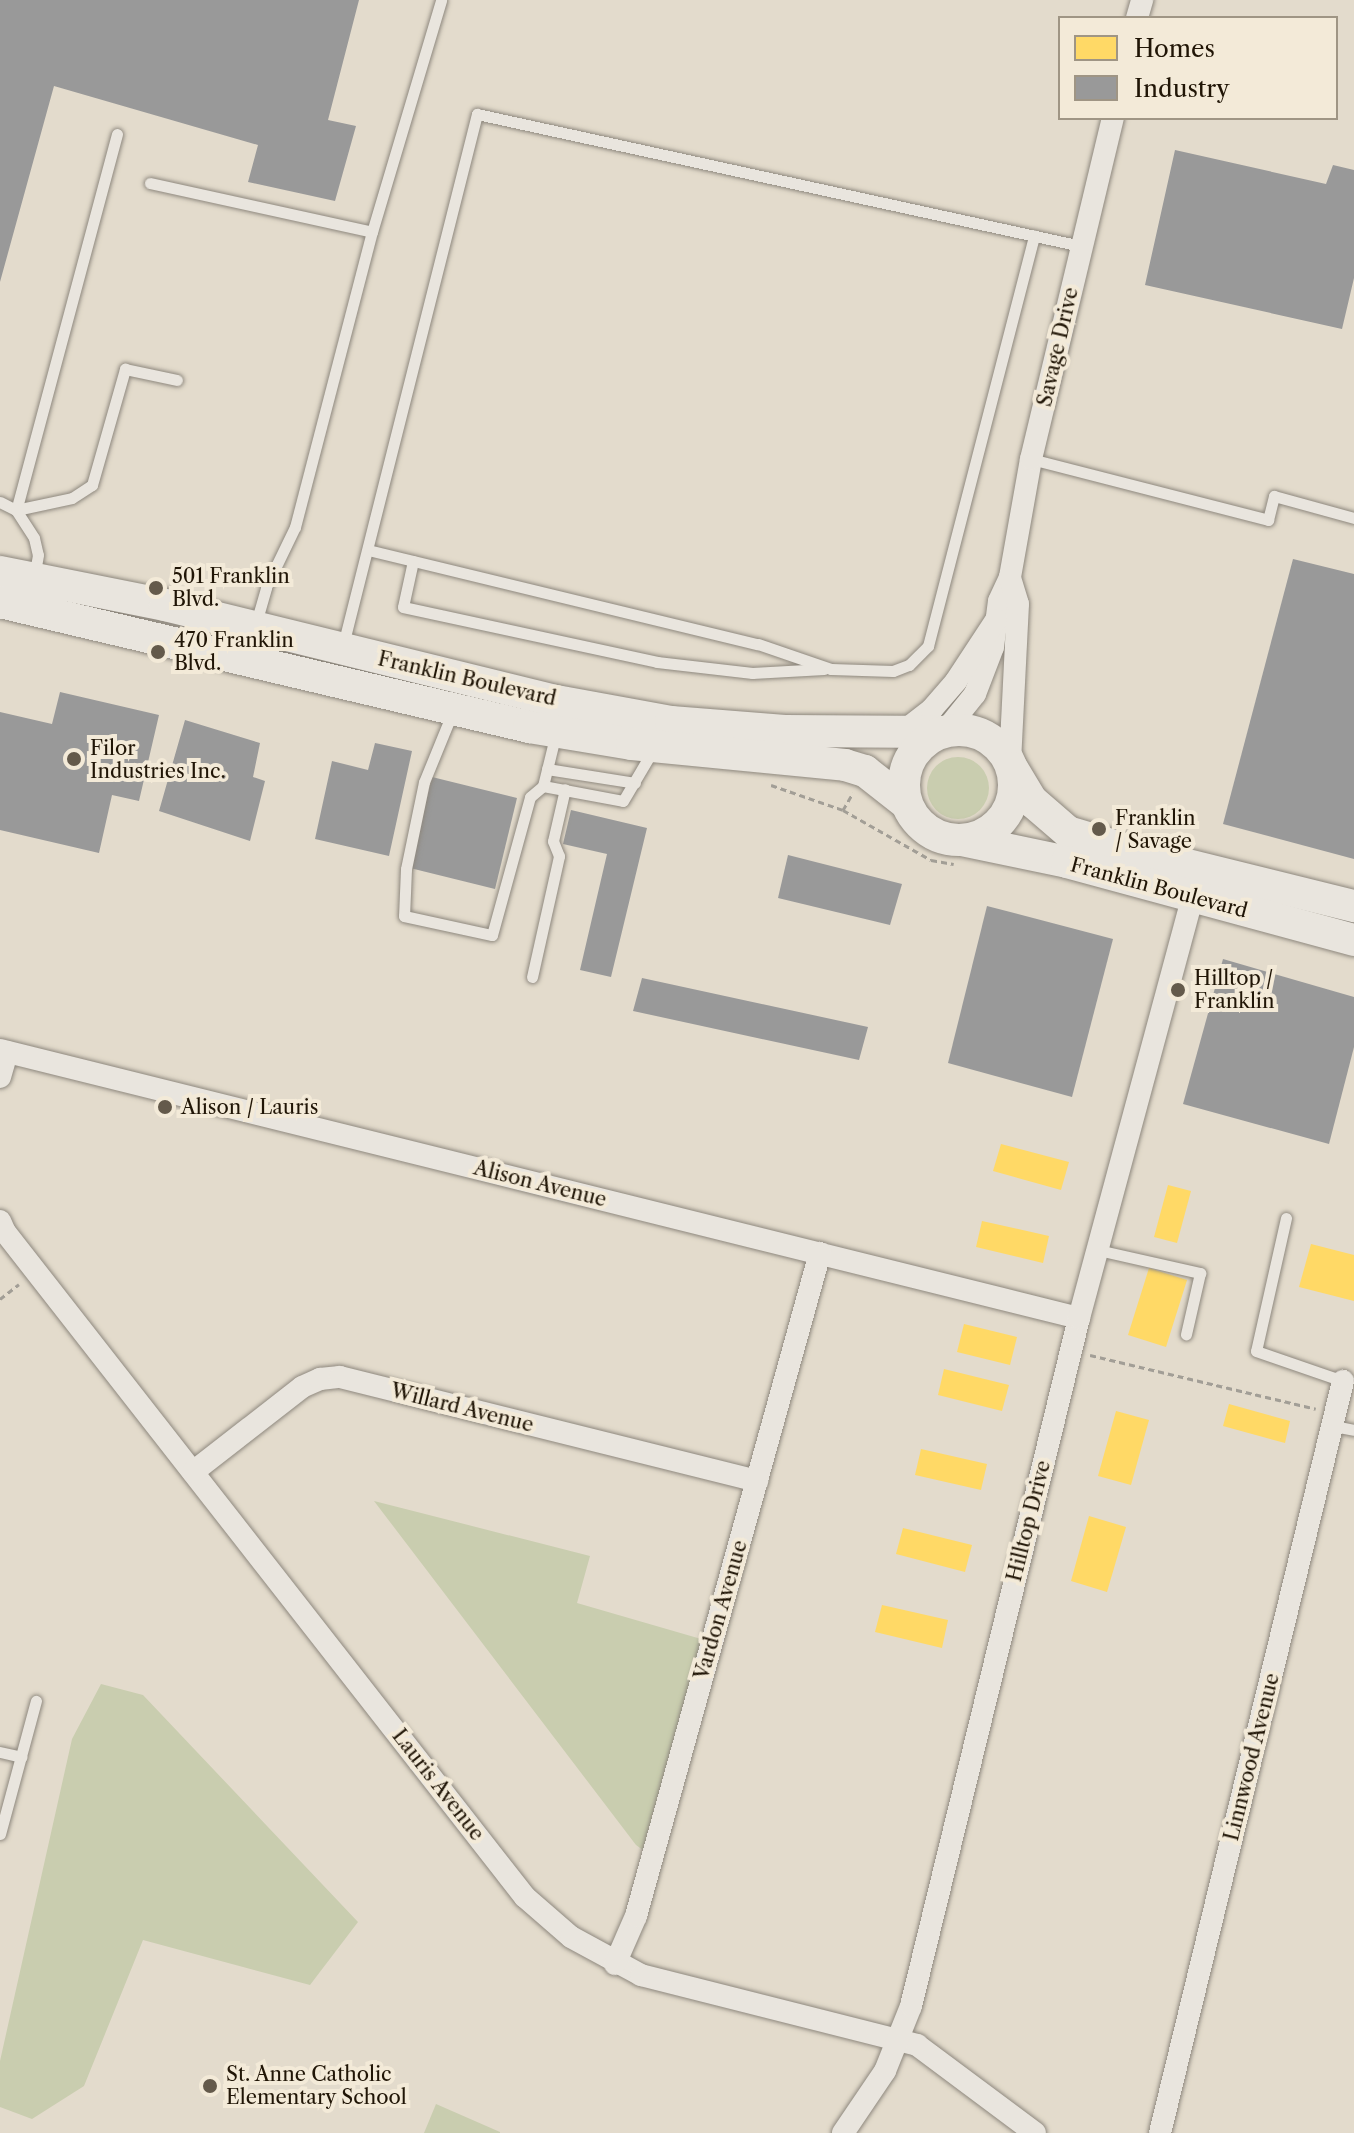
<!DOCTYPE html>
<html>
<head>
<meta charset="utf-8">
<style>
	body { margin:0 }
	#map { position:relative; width:1354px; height:2133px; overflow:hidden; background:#e3dbcc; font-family:"Libre Caslon Text",serif }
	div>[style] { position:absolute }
	.green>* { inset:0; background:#c9cdaf }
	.round { border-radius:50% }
	.homes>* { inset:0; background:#ffd966 }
	.industry>* { inset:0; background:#999 }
	.path>* { height:3px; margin-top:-1.5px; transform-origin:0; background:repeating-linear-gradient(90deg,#a29e96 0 6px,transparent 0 10px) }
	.roads { filter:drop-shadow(0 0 2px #8e887e) drop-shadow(0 0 2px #8e887e) }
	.service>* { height:11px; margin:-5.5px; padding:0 5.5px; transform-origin:5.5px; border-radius:5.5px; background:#e9e5de }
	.minor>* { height:22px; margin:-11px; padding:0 11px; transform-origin:11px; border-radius:11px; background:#e9e5de }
	.secondary>* { height:32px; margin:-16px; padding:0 16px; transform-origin:16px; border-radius:16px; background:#e9e5de }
	.secondary>.ring { margin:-16px; padding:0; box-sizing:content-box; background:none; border:32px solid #e9e5de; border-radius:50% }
	.dots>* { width:22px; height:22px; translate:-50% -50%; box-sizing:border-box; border:4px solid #f3ead8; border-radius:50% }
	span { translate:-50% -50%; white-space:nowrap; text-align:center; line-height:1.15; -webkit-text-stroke:8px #f3ead8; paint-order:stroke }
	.street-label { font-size:20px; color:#201506 }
	.poi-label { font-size:20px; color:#201506 }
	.left { translate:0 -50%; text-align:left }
	.legend { position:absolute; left:1058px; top:16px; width:280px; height:104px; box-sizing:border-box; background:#f3ead8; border:2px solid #9f9584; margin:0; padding:10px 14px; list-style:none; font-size:24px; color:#201506 }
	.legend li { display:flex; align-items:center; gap:16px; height:40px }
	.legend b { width:40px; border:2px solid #9f9584 }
</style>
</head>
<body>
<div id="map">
	<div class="green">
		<i class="round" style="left:927px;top:757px;width:62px;height:62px"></i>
		<i style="clip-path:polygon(374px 1501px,590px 1556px,577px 1603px,708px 1641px,655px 1859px,636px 1845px)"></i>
		<i style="clip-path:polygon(101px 1684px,143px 1695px,358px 1922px,310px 1985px,143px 1940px,84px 2086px,32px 2119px,0 2107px,0 2061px,72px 1739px)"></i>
		<i style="clip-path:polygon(436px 2104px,500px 2132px,500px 2133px,424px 2133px)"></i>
	</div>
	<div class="homes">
		<i style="clip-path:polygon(1001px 1144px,1069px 1162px,1061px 1190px,993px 1171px)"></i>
		<i style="clip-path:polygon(1168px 1185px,1191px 1191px,1177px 1243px,1154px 1237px)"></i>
		<i style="clip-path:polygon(982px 1221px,1049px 1236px,1043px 1263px,976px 1247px)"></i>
		<i style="clip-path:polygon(1311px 1244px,1354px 1255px,1354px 1301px,1299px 1287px)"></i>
		<i style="clip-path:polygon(1149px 1268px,1187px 1280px,1166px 1347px,1128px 1335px)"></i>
		<i style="clip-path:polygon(964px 1324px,1017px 1337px,1010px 1365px,957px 1352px)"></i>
		<i style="clip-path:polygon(944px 1369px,1009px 1385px,1002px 1411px,938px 1395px)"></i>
		<i style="clip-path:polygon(1229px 1404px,1290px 1421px,1285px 1443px,1223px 1426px)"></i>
		<i style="clip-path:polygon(1116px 1411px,1149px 1420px,1131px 1485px,1098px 1476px)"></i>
		<i style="clip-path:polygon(921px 1449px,987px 1464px,981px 1490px,915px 1475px)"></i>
		<i style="clip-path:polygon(1089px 1516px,1126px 1527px,1107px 1592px,1071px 1581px)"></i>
		<i style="clip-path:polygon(903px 1528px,972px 1545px,965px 1572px,896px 1554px)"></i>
		<i style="clip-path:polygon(882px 1605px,948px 1620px,942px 1648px,875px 1632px)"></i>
	</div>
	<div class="industry">
		<i style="clip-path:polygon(0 0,359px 0,328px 120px,356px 126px,335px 201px,248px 182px,258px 145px,54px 86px,0 282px)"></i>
		<i style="clip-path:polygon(1175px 150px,1326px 184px,1333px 165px,1354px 170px,1354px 278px,1342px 329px,1145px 285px)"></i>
		<i style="clip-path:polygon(1293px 559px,1354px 574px,1354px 859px,1223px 824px)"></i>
		<i style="clip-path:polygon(60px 692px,159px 715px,139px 801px,112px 795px,99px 853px,0 830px,0 712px,52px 724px)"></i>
		<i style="clip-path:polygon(185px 720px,260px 743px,253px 777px,265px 781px,250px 841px,159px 811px)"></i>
		<i style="clip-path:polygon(375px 743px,412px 751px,389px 856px,315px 839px,332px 761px,368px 770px)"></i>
		<i style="clip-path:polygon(432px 777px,517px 798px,495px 889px,410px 868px)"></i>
		<i style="clip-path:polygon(571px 810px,647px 828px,611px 977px,580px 970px,607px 854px,563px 844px)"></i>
		<i style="clip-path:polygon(788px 855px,902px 884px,890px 925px,778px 898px)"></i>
		<i style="clip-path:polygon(987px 906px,1113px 939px,1072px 1097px,948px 1063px)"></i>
		<i style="clip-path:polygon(1223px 959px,1354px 997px,1354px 1047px,1329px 1144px,1183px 1104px)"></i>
		<i style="clip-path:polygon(642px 978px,868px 1027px,859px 1060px,633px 1011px)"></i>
	</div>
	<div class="path">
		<i style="left:771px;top:785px;width:76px;rotate:19.1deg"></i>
		<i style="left:843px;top:810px;width:101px;rotate:29.6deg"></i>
		<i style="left:931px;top:860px;width:23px;rotate:10deg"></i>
		<i style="left:843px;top:810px;width:20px;rotate:-60deg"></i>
		<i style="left:0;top:1299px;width:24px;rotate:-38deg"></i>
		<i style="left:1090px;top:1355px;width:232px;rotate:13.4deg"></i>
	</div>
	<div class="roads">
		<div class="service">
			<i style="left:117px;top:134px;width:389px;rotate:105deg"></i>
			<i style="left:16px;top:510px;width:57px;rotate:-12.1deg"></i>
			<i style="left:72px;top:498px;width:24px;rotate:-33deg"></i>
			<i style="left:92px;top:485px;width:121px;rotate:-74.1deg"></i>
			<i style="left:125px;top:369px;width:53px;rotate:11.9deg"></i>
			<i style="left:150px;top:183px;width:227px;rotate:12.4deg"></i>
			<i style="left:1031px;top:459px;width:245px;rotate:14.4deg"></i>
			<i style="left:1268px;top:520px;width:25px;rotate:-76deg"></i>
			<i style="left:1274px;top:496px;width:83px;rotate:15.4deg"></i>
			<i style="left:0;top:502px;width:18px;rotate:27deg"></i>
			<i style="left:16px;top:510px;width:33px;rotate:57deg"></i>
			<i style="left:34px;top:538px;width:17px;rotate:77deg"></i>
			<i style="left:38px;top:555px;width:22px;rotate:100deg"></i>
			<i style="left:368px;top:550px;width:401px;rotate:13.6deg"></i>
			<i style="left:758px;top:644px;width:77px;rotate:18.9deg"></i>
			<i style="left:831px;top:669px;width:62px;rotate:1.8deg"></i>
			<i style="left:893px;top:671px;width:17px;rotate:-21deg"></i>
			<i style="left:909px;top:665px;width:27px;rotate:-45deg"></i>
			<i style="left:928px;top:646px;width:424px;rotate:-75.5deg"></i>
			<i style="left:413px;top:561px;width:47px;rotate:102.3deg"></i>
			<i style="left:403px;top:607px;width:260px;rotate:12.2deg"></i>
			<i style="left:657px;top:662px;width:96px;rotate:6.6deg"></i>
			<i style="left:752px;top:673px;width:72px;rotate:-3.2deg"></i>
			<i style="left:256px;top:623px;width:37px;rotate:-74deg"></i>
			<i style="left:266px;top:587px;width:67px;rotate:-64.2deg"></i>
			<i style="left:295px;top:527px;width:305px;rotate:-75.4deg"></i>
			<i style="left:372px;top:232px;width:242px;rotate:-73.4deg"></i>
			<i style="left:343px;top:645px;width:548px;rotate:-75.84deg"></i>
			<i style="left:477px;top:114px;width:618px;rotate:12.33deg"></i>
			<i style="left:453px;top:711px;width:77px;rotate:112.2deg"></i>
			<i style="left:424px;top:782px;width:89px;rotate:101.7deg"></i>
			<i style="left:406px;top:869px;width:47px;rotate:92.4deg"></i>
			<i style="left:404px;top:916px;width:90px;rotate:12.2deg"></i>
			<i style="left:492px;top:935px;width:143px;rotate:-74.6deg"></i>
			<i style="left:530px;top:797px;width:17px;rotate:-40deg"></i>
			<i style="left:556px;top:733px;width:55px;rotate:103.8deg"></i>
			<i style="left:543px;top:786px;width:81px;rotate:10.6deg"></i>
			<i style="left:623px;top:801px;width:59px;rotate:-59.5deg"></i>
			<i style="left:547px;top:769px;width:89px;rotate:9deg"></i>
			<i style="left:532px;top:977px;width:124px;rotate:-77.4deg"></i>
			<i style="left:559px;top:856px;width:16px;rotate:-112deg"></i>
			<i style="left:553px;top:841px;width:53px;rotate:-77deg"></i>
			<i style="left:1286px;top:1218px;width:136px;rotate:102.7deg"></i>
			<i style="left:1256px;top:1351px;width:92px;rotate:19deg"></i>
			<i style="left:1098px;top:1250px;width:105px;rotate:12.7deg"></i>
			<i style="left:1200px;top:1273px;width:63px;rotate:102.9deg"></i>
			<i style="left:1334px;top:1426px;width:20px;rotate:11deg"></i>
			<i style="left:0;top:1752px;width:22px;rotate:13deg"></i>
			<i style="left:0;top:1834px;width:138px;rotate:-74.9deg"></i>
		</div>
		<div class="minor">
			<i style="left:1137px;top:18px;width:19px;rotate:-74deg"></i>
			<i style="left:946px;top:730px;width:46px;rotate:-51.1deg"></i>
			<i style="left:975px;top:694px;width:50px;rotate:-69deg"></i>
			<i style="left:993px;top:647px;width:46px;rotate:-82.6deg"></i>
			<i style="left:999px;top:601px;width:26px;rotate:-65deg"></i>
			<i style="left:1010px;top:577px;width:120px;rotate:-79.9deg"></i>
			<i style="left:1031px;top:459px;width:351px;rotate:-76.5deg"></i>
			<i style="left:904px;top:731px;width:36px;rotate:-38deg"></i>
			<i style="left:932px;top:709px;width:37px;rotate:-49deg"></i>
			<i style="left:956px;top:681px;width:73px;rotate:-56.7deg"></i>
			<i style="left:1010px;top:762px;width:158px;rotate:-87.1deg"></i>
			<i style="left:1018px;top:604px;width:28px;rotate:-107deg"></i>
			<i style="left:0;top:1050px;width:1112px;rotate:13.95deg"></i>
			<i style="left:0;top:1077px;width:26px;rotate:-74deg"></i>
			<i style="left:0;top:1221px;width:12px;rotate:66deg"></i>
			<i style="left:5px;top:1232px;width:844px;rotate:51.98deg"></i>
			<i style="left:525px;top:1897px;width:61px;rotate:41deg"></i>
			<i style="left:571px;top:1937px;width:80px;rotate:28.5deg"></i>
			<i style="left:641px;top:1975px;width:285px;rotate:14.2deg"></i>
			<i style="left:917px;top:2045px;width:147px;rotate:36.7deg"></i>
			<i style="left:193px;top:1472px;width:138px;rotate:-37.9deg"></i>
			<i style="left:302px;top:1387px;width:20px;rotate:-24deg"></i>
			<i style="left:320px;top:1379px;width:20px;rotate:-6deg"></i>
			<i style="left:340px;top:1377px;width:430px;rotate:14deg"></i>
			<i style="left:615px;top:1964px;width:52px;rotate:-66.4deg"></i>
			<i style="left:636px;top:1916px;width:688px;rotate:-74.49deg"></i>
			<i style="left:843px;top:2133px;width:75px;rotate:-55.9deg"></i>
			<i style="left:885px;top:2071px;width:70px;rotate:-68.2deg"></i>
			<i style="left:911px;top:2006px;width:708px;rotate:-76.28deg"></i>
			<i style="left:1079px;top:1318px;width:435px;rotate:-74.9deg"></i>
			<i style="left:1160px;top:2133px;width:774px;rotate:-76.32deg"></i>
		</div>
		<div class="secondary">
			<i style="left:0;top:572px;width:168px;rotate:11.3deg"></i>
			<i style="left:165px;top:605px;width:403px;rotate:13.8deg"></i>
			<i style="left:556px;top:701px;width:117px;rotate:10.3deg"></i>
			<i style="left:671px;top:722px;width:114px;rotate:4.5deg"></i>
			<i style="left:785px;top:731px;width:156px;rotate:0.4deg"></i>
			<i style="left:0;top:602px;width:544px;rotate:13.29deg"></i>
			<i style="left:529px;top:727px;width:104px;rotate:9.4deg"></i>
			<i style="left:632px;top:744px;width:214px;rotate:5.6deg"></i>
			<i style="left:845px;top:765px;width:21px;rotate:17deg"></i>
			<i style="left:865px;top:771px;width:53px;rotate:38.2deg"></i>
			<i class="ring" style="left:904px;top:730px;width:78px;height:78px"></i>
			<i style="left:1012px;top:768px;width:39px;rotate:59deg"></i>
			<i style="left:1032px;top:801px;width:48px;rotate:40.7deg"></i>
			<i style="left:1068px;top:832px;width:70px;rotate:16.6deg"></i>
			<i style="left:1135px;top:852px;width:226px;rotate:13.9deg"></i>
			<i style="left:962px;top:840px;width:107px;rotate:11.8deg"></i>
			<i style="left:1067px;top:862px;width:297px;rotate:15.2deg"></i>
		</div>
	</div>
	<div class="dots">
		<i style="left:156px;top:588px;background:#645a4b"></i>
		<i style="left:158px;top:652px;background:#645a4b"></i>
		<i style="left:74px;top:759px;background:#645a4b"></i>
		<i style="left:1099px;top:829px;background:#645a4b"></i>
		<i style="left:1178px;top:990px;background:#645a4b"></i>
		<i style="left:165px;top:1107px;background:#645a4b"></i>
		<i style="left:210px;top:2086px;background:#645a4b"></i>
	</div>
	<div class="street-label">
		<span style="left:1058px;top:347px;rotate:-77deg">Savage Drive</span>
		<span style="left:467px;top:679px;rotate:13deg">Franklin Boulevard</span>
		<span style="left:1159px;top:888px;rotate:15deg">Franklin Boulevard</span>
		<span style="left:540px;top:1184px;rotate:14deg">Alison Avenue</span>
		<span style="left:462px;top:1408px;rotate:14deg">Willard Avenue</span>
		<span style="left:1029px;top:1521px;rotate:-76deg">Hilltop Drive</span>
		<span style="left:721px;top:1610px;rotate:-74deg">Vardon Avenue</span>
		<span style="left:1252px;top:1757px;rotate:-76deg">Linnwood Avenue</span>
		<span style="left:438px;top:1785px;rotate:52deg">Lauris Avenue</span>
	</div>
	<div class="poi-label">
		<span class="left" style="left:172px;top:588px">501 Franklin<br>Blvd.</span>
		<span class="left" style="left:174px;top:652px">470 Franklin<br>Blvd.</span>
		<span class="left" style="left:90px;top:760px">Filor<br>Industries Inc.</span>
		<span class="left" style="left:1115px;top:830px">Franklin<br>/ Savage</span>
		<span class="left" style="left:1194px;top:990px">Hilltop /<br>Franklin</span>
		<span class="left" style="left:181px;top:1107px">Alison / Lauris</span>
		<span class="left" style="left:226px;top:2086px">St. Anne Catholic<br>Elementary School</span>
	</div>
	<ul class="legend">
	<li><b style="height:22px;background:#ffd966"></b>Homes</li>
	<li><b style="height:22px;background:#999"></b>Industry</li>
	</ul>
</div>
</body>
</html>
